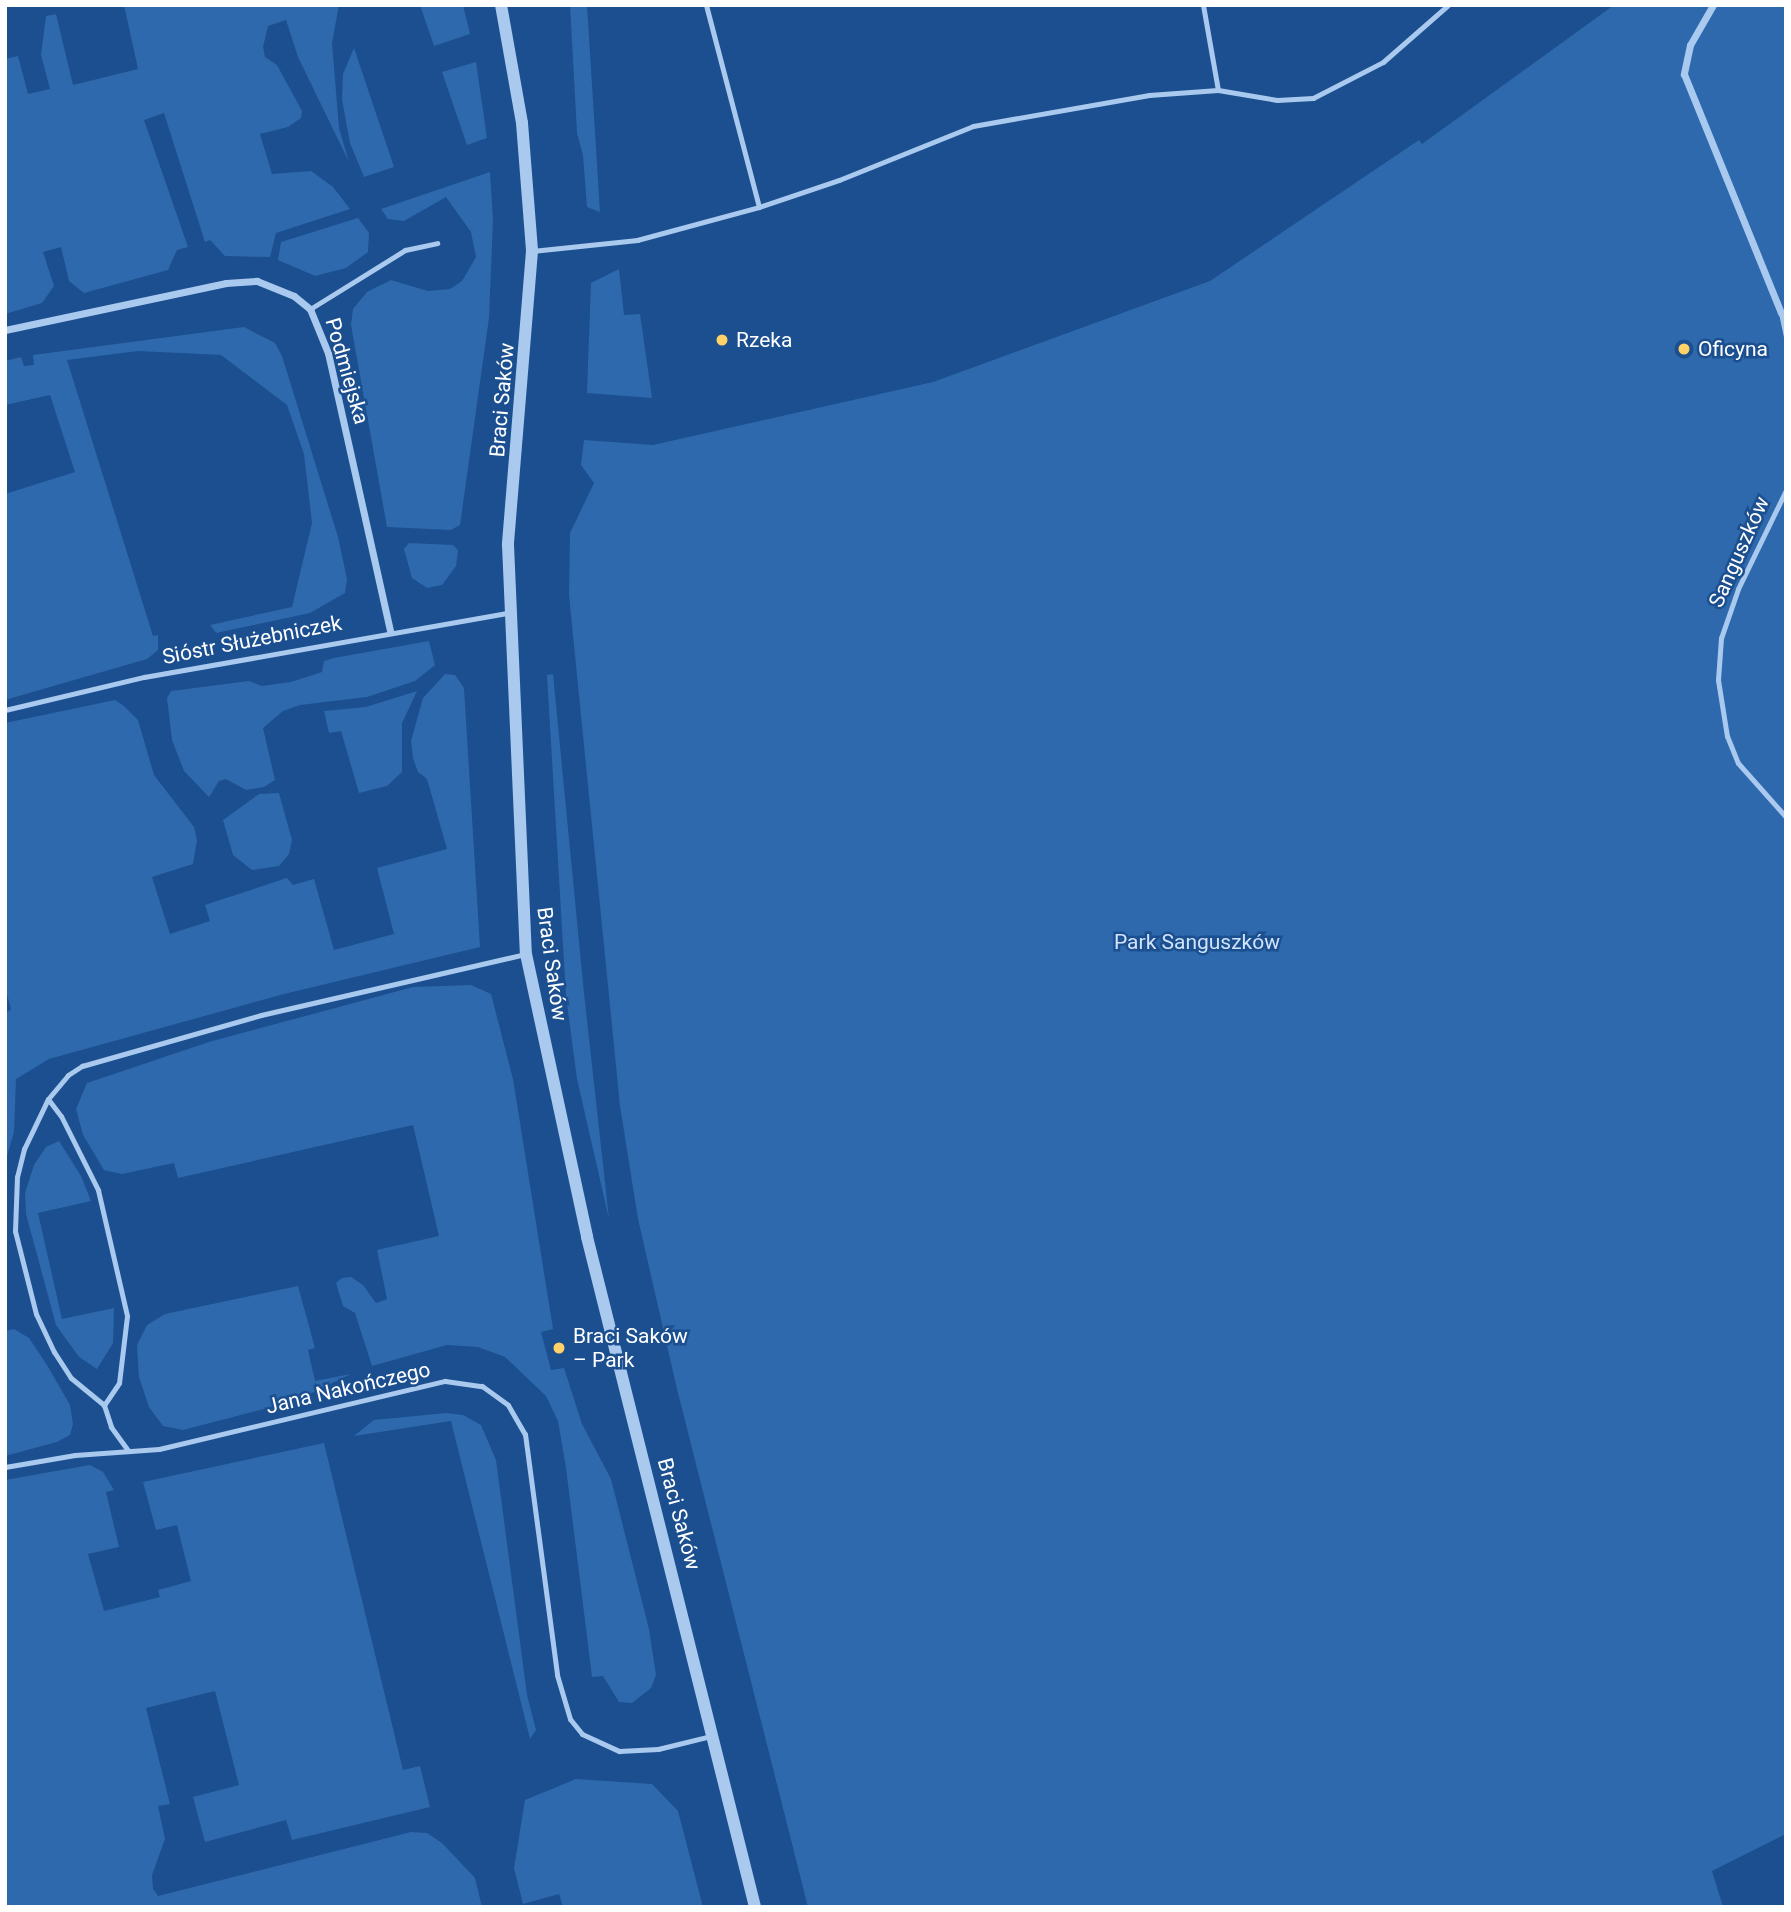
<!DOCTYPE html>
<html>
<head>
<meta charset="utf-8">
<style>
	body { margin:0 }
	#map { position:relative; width:1791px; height:1912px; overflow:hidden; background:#1b4f8f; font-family:Roboto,sans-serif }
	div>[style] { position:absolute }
	.green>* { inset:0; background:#2e69ad }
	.service>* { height:5px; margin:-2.5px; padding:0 2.5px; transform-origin:2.5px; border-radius:2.5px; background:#a9c9ee }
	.minor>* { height:7px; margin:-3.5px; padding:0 3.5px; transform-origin:3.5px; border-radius:3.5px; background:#a9c9ee }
	.tertiary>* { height:12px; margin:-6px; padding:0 6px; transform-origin:6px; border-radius:6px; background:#a9c9ee }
	.dots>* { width:19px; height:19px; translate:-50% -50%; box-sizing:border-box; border:4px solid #1b4f8f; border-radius:50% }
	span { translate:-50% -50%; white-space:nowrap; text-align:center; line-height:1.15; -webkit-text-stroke:5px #1b4f8f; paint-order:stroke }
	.poi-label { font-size:21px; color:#fff }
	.left { translate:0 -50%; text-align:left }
	.street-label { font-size:21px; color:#fff }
	.park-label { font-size:21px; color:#cfe3fa }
	.frame { position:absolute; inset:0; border:7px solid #fff; pointer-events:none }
</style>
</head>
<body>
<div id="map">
	<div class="green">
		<i style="clip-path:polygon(124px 5px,339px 5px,332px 43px,339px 128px,349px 162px,298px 57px,286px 20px,268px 26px,263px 47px,265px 57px,277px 65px,302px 111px,301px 118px,288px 127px,260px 134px,272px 174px,311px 171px,333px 187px,350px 209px,276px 233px,270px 257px,225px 256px,210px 240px,205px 242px,164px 113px,144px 120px,188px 247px,177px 250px,168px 270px,84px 293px,69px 281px,61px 247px,43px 252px,54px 286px,42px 303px,5px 314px,5px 59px,18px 56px,28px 94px,50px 89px,41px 55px,46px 16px,56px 14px,73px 85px,138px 69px)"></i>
		<i style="clip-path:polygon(420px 5px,463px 5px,470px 34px,434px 46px)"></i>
		<i style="clip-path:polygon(570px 5px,587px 5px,600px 212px,587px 207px,583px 155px,577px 133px)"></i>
		<i style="clip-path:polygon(1614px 5px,1786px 5px,1786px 1834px,1712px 1871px,1723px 1907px,808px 1907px,677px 1389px,638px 1219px,620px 1106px,569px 595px,570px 533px,594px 483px,581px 465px,584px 440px,653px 445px,933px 382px,1210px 281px,1419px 140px,1422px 144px)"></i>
		<i style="clip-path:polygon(354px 48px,394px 167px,364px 177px,350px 143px,342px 100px,343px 74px)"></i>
		<i style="clip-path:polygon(476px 62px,487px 138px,467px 145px,442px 72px)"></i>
		<i style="clip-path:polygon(490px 172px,493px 220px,489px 318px,460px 525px,451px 530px,387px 527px,351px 325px,353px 309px,367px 292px,391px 280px,428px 291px,450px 289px,462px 281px,476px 257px,471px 232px,446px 197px,404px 221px,388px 219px,381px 209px)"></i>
		<i style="clip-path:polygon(358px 218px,369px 233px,368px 252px,346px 268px,315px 276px,278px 260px,281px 242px)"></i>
		<i style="clip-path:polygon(619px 269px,624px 315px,640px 314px,652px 398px,587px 393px,591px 283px)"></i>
		<i style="clip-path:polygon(244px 327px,275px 343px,282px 356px,338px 537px,347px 579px,345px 593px,310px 613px,216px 633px,210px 625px,292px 607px,312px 523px,304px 454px,287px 405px,221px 355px,138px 351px,67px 360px,153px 636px,158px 635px,158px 650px,147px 659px,5px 700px,5px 494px,75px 472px,50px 395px,5px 405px,5px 361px,21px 357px,24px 366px,34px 365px,33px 355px)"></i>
		<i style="clip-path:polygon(409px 543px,453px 545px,458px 550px,456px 566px,442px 585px,427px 588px,412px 578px,404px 549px)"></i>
		<i style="clip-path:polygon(429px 641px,435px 665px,415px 681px,367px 697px,300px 705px,283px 711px,263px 728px,275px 780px,264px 787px,246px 790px,226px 779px,219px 781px,209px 797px,184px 771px,172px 740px,167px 698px,171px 691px,249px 681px,262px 686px,291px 682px,322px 672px,324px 661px,334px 658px)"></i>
		<i style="clip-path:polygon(445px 674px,455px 675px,464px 688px,480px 947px,284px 994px,49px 1059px,16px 1079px,14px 1132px,5px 1163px,5px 1014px,11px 1009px,5px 987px,5px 723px,115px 700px,124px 706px,138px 720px,154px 775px,194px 827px,197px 840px,193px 864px,152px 877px,170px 934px,210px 921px,205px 905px,287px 878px,293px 885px,314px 879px,334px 950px,394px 934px,377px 868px,447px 849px,427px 779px,418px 772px,413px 758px,411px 741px,423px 698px)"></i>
		<i style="clip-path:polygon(553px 674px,584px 993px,609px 1219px,577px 1079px,566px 996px,547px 675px)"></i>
		<i style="clip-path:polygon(417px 691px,402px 723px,402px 772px,387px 786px,359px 793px,341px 731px,329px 733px,324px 711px,366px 707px)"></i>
		<i style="clip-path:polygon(279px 793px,292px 840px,289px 854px,279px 866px,252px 870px,233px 855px,223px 820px,259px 794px)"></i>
		<i style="clip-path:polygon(471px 985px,491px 994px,513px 1079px,553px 1329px,541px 1332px,551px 1370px,564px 1368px,582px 1424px,611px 1479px,649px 1629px,656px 1675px,651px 1688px,632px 1703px,619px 1702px,603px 1676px,592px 1677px,566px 1468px,558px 1421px,546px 1396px,505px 1357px,478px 1347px,447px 1345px,372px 1366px,355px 1313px,343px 1306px,336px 1283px,342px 1278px,351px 1277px,363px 1285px,376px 1303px,387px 1299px,377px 1250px,439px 1236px,413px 1125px,178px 1178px,174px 1163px,122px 1174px,104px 1170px,83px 1135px,76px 1109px,87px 1083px,209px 1042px,413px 987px)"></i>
		<i style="clip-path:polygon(59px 1141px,81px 1176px,91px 1201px,38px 1213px,62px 1319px,114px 1308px,113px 1343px,97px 1369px,79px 1357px,56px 1325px,26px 1214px,25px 1193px,34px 1165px,46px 1147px)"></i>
		<i style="clip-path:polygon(298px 1286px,315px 1348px,308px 1350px,315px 1381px,351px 1374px,295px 1401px,183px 1430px,163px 1426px,149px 1407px,139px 1377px,137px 1345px,147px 1325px,165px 1314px)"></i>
		<i style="clip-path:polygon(14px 1329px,29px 1338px,47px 1365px,70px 1405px,73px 1424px,70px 1435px,57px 1442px,5px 1456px,5px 1331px)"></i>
		<i style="clip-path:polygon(446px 1413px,463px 1415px,481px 1425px,496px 1460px,527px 1695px,536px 1730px,530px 1739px,451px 1421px,354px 1436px,374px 1420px)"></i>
		<i style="clip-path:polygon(324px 1443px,403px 1770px,420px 1766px,430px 1807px,292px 1840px,286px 1820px,205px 1842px,193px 1797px,239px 1785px,215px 1691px,146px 1708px,170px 1804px,158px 1806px,165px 1839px,152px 1875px,153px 1889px,158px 1896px,411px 1832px,427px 1833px,442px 1843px,475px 1878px,482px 1907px,5px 1907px,5px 1480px,90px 1465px,103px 1472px,114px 1490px,106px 1492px,119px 1547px,88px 1554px,104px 1611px,160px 1597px,158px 1590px,191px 1581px,177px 1525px,156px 1530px,143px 1482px)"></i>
		<i style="clip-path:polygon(576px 1779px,652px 1784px,678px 1811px,703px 1907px,563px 1907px,559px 1894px,523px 1904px,514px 1868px,525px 1800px)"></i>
	</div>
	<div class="service">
		<i style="left:706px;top:5px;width:209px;rotate:75.3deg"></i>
		<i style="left:1203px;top:5px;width:86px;rotate:80deg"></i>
		<i style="left:532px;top:251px;width:106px;rotate:-6deg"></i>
		<i style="left:637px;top:240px;width:126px;rotate:-15.1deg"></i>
		<i style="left:759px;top:207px;width:84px;rotate:-18.6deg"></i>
		<i style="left:839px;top:180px;width:144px;rotate:-21.9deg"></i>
		<i style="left:973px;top:126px;width:179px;rotate:-10deg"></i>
		<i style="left:1149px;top:95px;width:69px;rotate:-4.1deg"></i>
		<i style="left:1218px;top:90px;width:60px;rotate:9.6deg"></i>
		<i style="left:1277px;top:100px;width:36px;rotate:-3deg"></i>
		<i style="left:1313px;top:98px;width:79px;rotate:-27.2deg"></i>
		<i style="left:1383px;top:62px;width:86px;rotate:-41.2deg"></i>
		<i style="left:310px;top:309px;width:112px;rotate:-31.8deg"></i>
		<i style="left:405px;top:250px;width:33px;rotate:-12deg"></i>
		<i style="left:1781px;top:313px;width:24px;rotate:78deg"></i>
		<i style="left:1786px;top:490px;width:110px;rotate:115.9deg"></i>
		<i style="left:1738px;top:589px;width:52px;rotate:109.1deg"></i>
		<i style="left:1721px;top:638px;width:42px;rotate:94.1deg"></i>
		<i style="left:1718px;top:680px;width:57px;rotate:80.9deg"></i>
		<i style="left:1727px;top:736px;width:29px;rotate:68deg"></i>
		<i style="left:1738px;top:763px;width:72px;rotate:48.4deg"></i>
		<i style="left:5px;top:710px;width:143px;rotate:-13.4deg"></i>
		<i style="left:144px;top:677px;width:370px;rotate:-10deg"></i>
		<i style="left:48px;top:1099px;width:21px;rotate:53deg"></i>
		<i style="left:61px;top:1116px;width:83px;rotate:63.4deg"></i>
		<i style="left:98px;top:1190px;width:129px;rotate:77deg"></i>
		<i style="left:127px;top:1316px;width:67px;rotate:96.8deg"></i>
		<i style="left:119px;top:1383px;width:27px;rotate:124deg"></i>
		<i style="left:104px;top:1405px;width:43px;rotate:-140.7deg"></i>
		<i style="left:71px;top:1378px;width:31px;rotate:-123deg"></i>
		<i style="left:54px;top:1352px;width:42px;rotate:-115.3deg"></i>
		<i style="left:36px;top:1314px;width:86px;rotate:-104.2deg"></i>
		<i style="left:15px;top:1231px;width:54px;rotate:-87.9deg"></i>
		<i style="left:17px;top:1177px;width:29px;rotate:-76deg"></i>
		<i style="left:24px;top:1149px;width:55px;rotate:-64.4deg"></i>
		<i style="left:48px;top:1099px;width:31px;rotate:-50deg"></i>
		<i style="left:68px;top:1075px;width:17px;rotate:-33deg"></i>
		<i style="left:82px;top:1066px;width:186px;rotate:-15.9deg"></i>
		<i style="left:261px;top:1015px;width:272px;rotate:-13deg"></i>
		<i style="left:104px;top:1405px;width:23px;rotate:72deg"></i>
		<i style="left:111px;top:1427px;width:29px;rotate:54deg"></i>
		<i style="left:5px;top:1467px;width:71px;rotate:-9.7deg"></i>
		<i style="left:75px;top:1455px;width:84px;rotate:-4.1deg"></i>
		<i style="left:159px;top:1449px;width:294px;rotate:-13.4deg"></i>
		<i style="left:445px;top:1381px;width:37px;rotate:8deg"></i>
		<i style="left:482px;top:1386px;width:32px;rotate:36deg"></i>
		<i style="left:508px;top:1405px;width:34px;rotate:60deg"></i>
		<i style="left:525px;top:1434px;width:243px;rotate:82.4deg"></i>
		<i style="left:557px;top:1675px;width:46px;rotate:73.5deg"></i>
		<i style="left:570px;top:1719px;width:19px;rotate:51deg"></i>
		<i style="left:582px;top:1734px;width:41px;rotate:24.7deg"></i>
		<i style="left:619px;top:1751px;width:39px;rotate:-3deg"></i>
		<i style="left:658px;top:1749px;width:55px;rotate:-13.8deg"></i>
	</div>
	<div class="minor">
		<i style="left:1713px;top:5px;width:46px;rotate:119.9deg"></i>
		<i style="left:1690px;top:45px;width:30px;rotate:102deg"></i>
		<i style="left:1684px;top:74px;width:258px;rotate:67.9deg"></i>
		<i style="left:5px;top:330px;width:226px;rotate:-12deg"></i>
		<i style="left:226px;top:283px;width:31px;rotate:-4deg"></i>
		<i style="left:257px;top:281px;width:40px;rotate:22deg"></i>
		<i style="left:294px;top:296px;width:21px;rotate:39deg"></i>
		<i style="left:310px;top:309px;width:48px;rotate:67.8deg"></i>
		<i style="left:328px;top:353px;width:284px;rotate:77.4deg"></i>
	</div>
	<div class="tertiary">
		<i style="left:501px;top:5px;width:120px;rotate:79.9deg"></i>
		<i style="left:522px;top:123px;width:128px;rotate:85.5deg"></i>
		<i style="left:532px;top:251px;width:295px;rotate:94.7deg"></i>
		<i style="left:508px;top:545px;width:409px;rotate:87.5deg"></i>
		<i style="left:526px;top:954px;width:289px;rotate:77.8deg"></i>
		<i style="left:587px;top:1237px;width:691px;rotate:75.92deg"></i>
	</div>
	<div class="dots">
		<i style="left:722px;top:340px;background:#ffd166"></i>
		<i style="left:1684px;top:349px;background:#ffd166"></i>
		<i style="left:559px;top:1348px;background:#ffd166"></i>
	</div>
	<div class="poi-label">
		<span class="left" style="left:736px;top:340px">Rzeka</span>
		<span class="left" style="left:1698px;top:349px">Oficyna</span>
		<span class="left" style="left:573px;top:1348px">Braci Saków<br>– Park</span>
	</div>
	<div class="street-label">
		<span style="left:347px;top:371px;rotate:74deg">Podmiejska</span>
		<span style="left:502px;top:400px;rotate:-85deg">Braci Saków</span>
		<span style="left:1739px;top:552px;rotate:-66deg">Sanguszków</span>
		<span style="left:252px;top:640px;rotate:-11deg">Sióstr Służebniczek</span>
		<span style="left:552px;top:964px;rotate:82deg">Braci Saków</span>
		<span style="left:348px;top:1388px;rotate:-13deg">Jana Nakończego</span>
		<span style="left:679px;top:1514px;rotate:75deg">Braci Saków</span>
	</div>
	<div class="park-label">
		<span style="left:1197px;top:942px">Park Sanguszków</span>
	</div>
	<div class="frame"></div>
</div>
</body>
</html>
